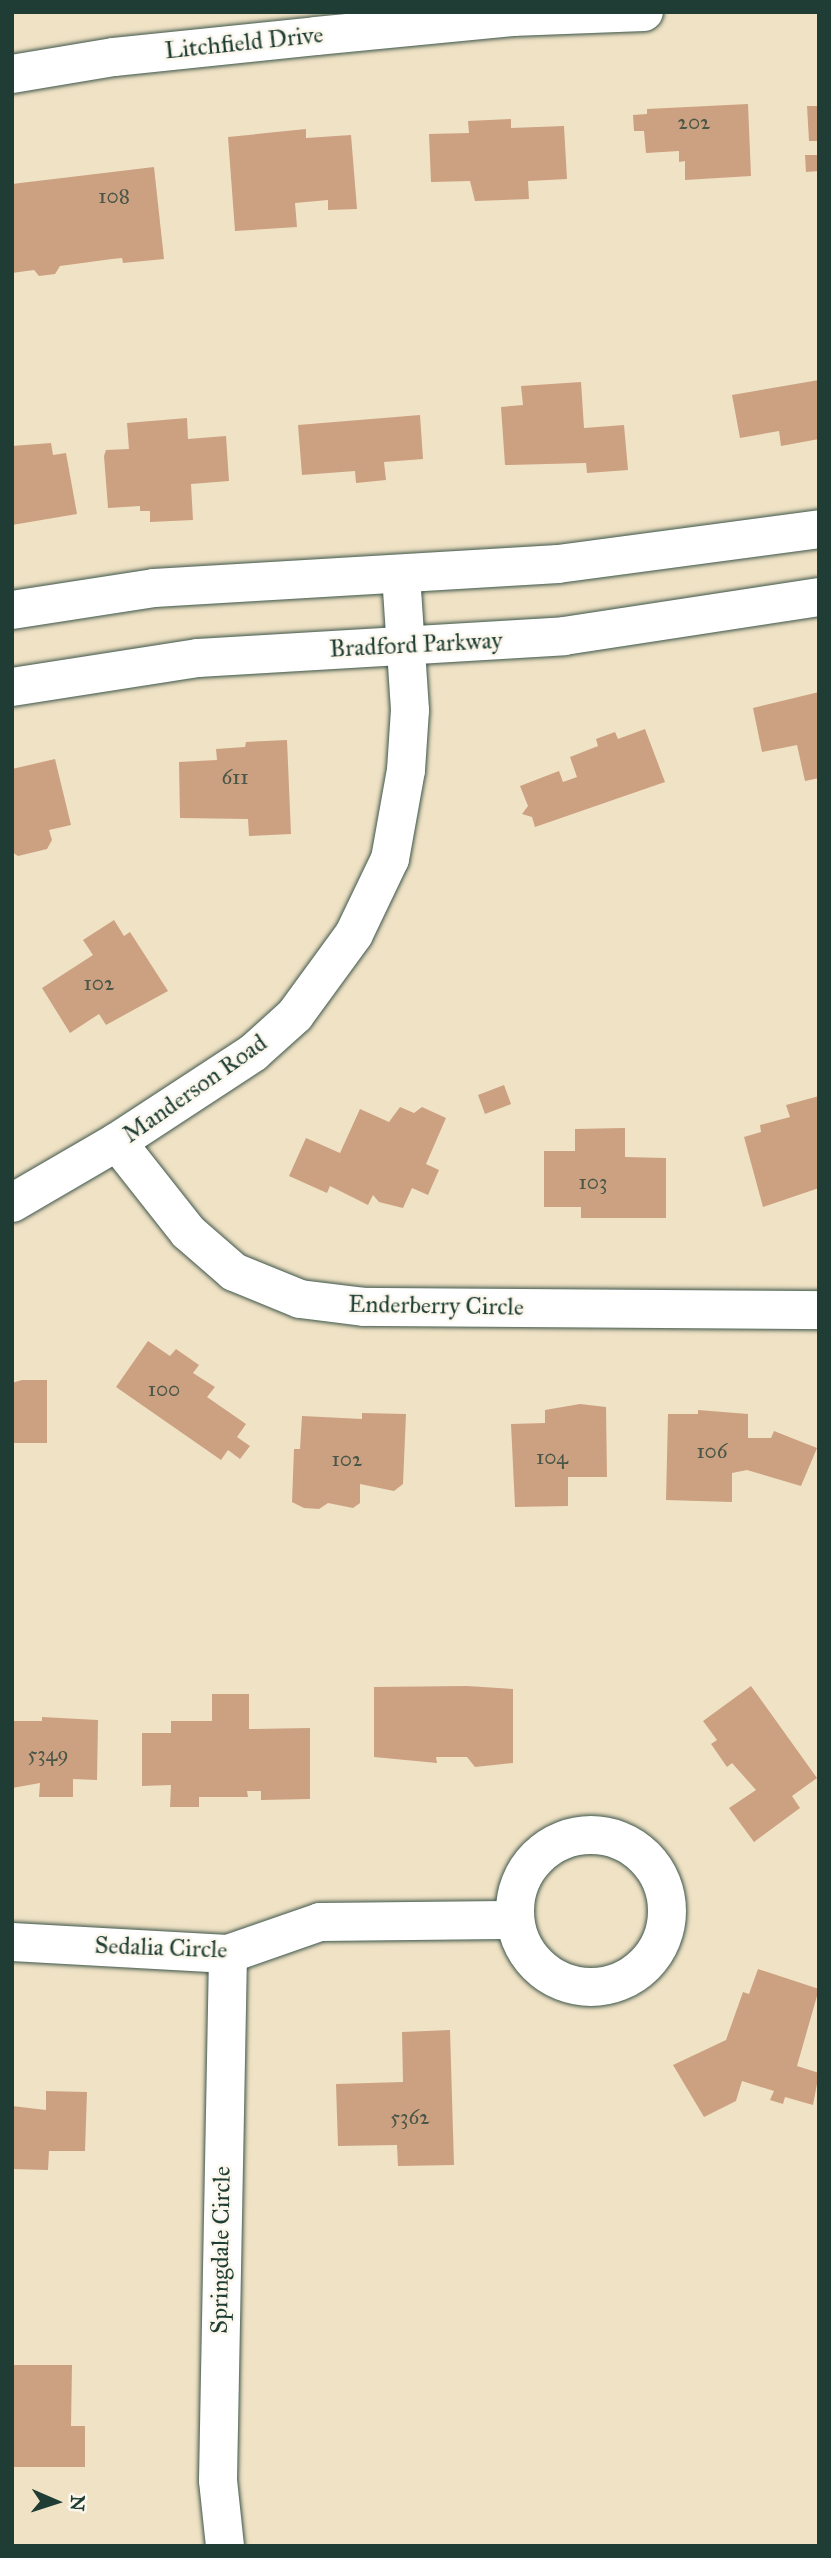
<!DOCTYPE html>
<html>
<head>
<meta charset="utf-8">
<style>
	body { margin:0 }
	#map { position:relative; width:831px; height:2558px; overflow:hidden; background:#f0e2c5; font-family:"IM FELL Great Primer",serif }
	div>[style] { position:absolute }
	.building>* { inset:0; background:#cca181 }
	.roads { filter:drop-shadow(0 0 2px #3e564a) drop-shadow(0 0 2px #3e564a) }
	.minor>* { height:38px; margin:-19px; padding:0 19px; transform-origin:19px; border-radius:19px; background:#fff }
	.minor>.ring { margin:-19px; padding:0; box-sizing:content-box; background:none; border:38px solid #fff; border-radius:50% }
	span { translate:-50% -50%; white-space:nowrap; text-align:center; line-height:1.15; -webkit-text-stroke:5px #fbf7ec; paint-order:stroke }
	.number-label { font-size:21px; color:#4a5647 }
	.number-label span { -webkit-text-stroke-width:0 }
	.street-label { font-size:24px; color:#1f3d34 }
	.frame { position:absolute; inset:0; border:14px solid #1f3d34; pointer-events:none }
	.north { position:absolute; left:21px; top:2467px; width:70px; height:70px; -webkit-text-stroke:5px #fbf7ec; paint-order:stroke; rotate:93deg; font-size:19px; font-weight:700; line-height:28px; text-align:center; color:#1f3d34 }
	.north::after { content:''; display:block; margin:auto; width:24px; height:32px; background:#1f3d34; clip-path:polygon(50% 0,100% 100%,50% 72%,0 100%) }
</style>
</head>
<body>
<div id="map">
	<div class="building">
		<i style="clip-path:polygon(748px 104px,751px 176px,685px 180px,685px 161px,679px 162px,679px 151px,646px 153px,644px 131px,634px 131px,633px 115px,647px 114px,647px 109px)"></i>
		<i style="clip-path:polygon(807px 106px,819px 106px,819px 141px,809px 141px)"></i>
		<i style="clip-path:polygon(511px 119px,511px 128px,564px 126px,567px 179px,528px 181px,529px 199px,475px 201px,470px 181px,431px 182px,429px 134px,469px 133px,468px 121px)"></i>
		<i style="clip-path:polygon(306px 129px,306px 138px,351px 135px,357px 209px,328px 210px,328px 200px,295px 203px,297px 227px,235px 231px,228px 137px)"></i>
		<i style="clip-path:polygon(805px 155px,819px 155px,819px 171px,806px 172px)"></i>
		<i style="clip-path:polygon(154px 167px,164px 259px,123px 263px,122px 258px,112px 259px,60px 266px,55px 274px,39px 276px,34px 270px,12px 273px,12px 184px)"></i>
		<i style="clip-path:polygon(819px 380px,819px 439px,781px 446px,779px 431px,740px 438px,732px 395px)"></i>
		<i style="clip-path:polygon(581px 382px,584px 428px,624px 425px,628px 470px,587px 473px,586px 463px,505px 465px,501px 407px,523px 405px,521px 386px)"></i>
		<i style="clip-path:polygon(420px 415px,423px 459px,384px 462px,386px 480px,356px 483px,355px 471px,302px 475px,298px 425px)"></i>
		<i style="clip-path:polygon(187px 418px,188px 439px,226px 436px,229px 481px,191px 484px,193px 520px,150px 522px,150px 511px,140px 511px,140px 506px,108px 508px,104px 456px,106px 450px,129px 449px,127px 423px)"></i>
		<i style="clip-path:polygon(51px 443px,53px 455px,66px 453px,77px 514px,12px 525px,12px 446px)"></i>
		<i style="clip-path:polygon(819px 692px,819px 778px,805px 781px,797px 745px,762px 752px,753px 708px)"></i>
		<i style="clip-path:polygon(645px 729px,665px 782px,535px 827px,532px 817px,522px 814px,528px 806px,520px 786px,559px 771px,563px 782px,577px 777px,570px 757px,598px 746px,596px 739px,615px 732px,618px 739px)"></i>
		<i style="clip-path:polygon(287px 740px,291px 834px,249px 836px,248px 819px,180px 818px,179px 762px,217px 760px,216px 749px,245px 747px,246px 742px)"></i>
		<i style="clip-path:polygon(55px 759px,71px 825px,49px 830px,52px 840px,47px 849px,18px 856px,12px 852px,12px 769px)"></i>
		<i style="clip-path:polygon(114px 920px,124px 936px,130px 932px,168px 991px,106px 1025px,99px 1014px,70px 1033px,42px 988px,93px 955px,83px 940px)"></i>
		<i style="clip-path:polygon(504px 1085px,511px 1104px,485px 1114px,478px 1095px)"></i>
		<i style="clip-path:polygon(819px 1096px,819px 1188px,763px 1207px,744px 1137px,761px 1132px,760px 1125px,790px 1117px,786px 1105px)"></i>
		<i style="clip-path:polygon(400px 1107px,414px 1113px,422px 1107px,446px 1118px,426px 1164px,439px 1170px,428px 1195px,412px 1188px,403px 1208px,379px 1202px,373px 1195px,368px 1205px,330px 1186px,327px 1193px,289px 1176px,306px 1138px,340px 1153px,360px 1109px,389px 1122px)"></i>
		<i style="clip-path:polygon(625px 1128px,625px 1157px,666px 1158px,666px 1218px,581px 1218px,581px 1207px,544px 1207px,544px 1151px,575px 1151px,575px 1129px)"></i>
		<i style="clip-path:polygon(148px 1341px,170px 1356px,176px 1349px,199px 1365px,193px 1373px,215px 1387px,207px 1397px,246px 1424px,237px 1437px,250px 1446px,240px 1459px,228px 1450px,221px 1460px,116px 1387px)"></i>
		<i style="clip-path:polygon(22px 1380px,47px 1380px,47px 1443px,12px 1443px,12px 1383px)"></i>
		<i style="clip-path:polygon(580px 1404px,606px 1407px,607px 1477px,568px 1477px,568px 1506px,515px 1507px,511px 1424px,545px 1423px,545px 1410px)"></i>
		<i style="clip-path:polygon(698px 1410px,748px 1414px,748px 1438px,771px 1438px,774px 1431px,817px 1448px,801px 1486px,747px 1470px,732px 1473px,732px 1502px,666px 1500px,668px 1414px,698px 1414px)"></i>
		<i style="clip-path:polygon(362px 1413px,406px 1414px,403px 1484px,394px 1491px,360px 1484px,360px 1503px,353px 1508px,328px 1503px,319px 1509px,304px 1508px,292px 1502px,294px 1449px,300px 1449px,302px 1416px,362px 1419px)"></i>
		<i style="clip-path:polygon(467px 1686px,513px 1689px,513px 1763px,475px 1767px,467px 1757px,436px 1757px,437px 1763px,374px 1757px,374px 1687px)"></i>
		<i style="clip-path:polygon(751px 1686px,817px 1778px,792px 1796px,800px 1808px,754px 1842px,729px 1808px,756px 1790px,732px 1763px,727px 1767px,711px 1744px,717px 1740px,703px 1721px)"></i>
		<i style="clip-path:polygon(212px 1694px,249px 1694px,249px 1729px,310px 1728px,310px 1799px,261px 1800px,261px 1791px,247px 1791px,248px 1797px,199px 1797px,199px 1807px,170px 1807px,171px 1785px,142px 1786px,142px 1733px,171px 1733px,171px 1721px,212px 1721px)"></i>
		<i style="clip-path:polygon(42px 1717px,98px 1720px,97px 1780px,73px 1779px,73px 1797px,39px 1797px,40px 1783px,12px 1788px,12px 1721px,42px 1721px)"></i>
		<i style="clip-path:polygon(758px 1969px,819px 1989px,797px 2066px,819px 2073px,813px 2105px,785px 2097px,783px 2104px,770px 2100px,774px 2091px,742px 2081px,736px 2101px,704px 2117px,673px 2065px,726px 2040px,743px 1992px,749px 1994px)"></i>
		<i style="clip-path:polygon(450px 2030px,454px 2165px,398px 2166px,397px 2145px,338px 2146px,336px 2084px,403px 2082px,402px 2032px)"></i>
		<i style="clip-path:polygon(46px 2091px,87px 2092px,85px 2151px,49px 2151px,48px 2170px,12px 2169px,12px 2106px,46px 2110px)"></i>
		<i style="clip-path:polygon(12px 2365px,72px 2365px,71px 2426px,85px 2426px,85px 2467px,12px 2467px)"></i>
	</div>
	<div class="roads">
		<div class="minor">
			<i style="left:12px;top:74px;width:103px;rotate:-9.5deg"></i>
			<i style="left:114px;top:57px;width:203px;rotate:-5.9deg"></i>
			<i style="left:316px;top:36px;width:197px;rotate:-5.5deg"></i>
			<i style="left:512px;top:17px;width:132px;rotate:-2.2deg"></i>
			<i style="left:12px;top:610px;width:144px;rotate:-8.8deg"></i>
			<i style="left:154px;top:588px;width:405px;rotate:-3.4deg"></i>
			<i style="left:558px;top:564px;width:263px;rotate:-7.6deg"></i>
			<i style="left:12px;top:687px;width:188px;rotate:-8.9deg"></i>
			<i style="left:198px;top:658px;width:367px;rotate:-3.4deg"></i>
			<i style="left:564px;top:636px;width:258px;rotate:-8.7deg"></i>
			<i style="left:117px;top:1142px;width:115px;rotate:51.7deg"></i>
			<i style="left:188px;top:1232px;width:61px;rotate:41deg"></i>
			<i style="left:234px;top:1272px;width:71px;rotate:22.2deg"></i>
			<i style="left:300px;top:1299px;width:64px;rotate:7.1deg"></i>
			<i style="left:364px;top:1307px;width:455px;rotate:0.4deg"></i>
			<i style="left:12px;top:1203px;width:121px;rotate:-30.2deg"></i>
			<i style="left:117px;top:1142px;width:163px;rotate:-33.2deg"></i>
			<i style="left:253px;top:1053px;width:57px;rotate:-42.1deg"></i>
			<i style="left:295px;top:1015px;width:100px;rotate:-53.9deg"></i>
			<i style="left:354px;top:934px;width:83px;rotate:-64.4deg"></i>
			<i style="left:390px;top:859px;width:90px;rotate:-79.8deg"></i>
			<i style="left:406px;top:770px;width:60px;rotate:-86.2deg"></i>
			<i style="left:410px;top:710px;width:135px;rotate:-93.8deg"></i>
			<i class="ring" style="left:515px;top:1835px;width:114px;height:114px"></i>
			<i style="left:12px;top:1942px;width:216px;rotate:3.2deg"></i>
			<i style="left:228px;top:1954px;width:97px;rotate:-19.2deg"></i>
			<i style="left:320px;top:1922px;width:195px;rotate:-0.6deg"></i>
			<i style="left:225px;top:2546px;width:66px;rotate:-96.1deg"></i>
			<i style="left:218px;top:2480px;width:526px;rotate:-88.91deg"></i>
		</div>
	</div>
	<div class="number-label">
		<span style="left:694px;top:122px">202</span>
		<span style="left:114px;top:196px">108</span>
		<span style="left:235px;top:777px">611</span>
		<span style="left:99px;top:983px">102</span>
		<span style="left:593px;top:1182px">103</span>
		<span style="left:164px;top:1389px">100</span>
		<span style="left:712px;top:1451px">106</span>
		<span style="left:552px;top:1457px">104</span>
		<span style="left:347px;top:1459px">102</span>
		<span style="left:48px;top:1754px">5349</span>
		<span style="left:410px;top:2117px">5362</span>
	</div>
	<div class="street-label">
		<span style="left:244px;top:43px;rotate:-6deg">Litchfield Drive</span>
		<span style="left:416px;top:645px;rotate:-3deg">Bradford Parkway</span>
		<span style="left:195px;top:1089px;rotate:-35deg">Manderson Road</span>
		<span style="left:436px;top:1306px;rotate:1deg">Enderberry Circle</span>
		<span style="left:161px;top:1948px;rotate:2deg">Sedalia Circle</span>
		<span style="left:221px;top:2250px;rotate:-89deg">Springdale Circle</span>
	</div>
	<div class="frame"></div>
	<div class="north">N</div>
</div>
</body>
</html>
